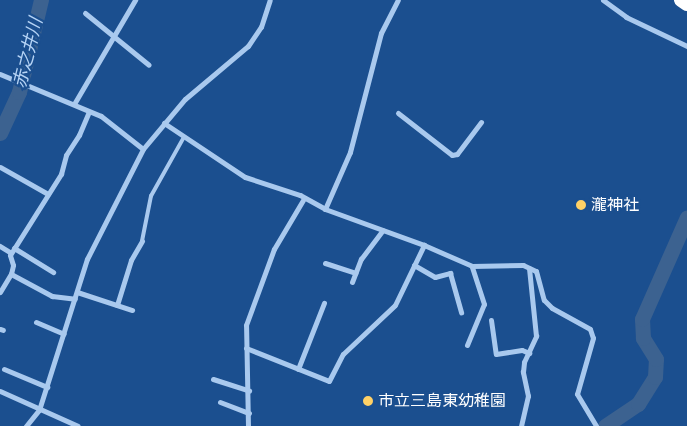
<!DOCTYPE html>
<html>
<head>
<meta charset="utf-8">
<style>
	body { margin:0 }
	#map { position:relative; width:687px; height:426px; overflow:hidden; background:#1b4f8f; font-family:"Fira Sans","Noto Sans JP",sans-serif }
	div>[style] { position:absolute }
	.river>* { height:15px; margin:-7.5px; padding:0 7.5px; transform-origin:7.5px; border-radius:7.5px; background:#3c6290 }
	.lane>* { height:4px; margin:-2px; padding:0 2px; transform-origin:2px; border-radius:2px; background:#a9c9ee }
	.street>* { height:5px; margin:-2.5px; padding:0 2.5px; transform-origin:2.5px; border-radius:2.5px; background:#a9c9ee }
	.highway>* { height:14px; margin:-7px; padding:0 7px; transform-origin:7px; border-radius:7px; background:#fff }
	.dots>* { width:14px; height:14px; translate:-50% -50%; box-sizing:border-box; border:2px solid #1b4f8f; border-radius:50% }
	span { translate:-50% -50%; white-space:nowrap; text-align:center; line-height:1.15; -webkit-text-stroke:4.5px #1b4f8f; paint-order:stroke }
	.poi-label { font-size:16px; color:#fff }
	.left { translate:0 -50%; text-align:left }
	.water-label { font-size:18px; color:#b5d3f5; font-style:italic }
</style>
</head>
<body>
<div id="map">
	<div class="river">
		<i style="left:0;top:133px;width:45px;rotate:-65.1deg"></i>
		<i style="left:19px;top:92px;width:95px;rotate:-76.6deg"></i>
		<i style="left:605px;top:426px;width:40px;rotate:-34deg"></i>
		<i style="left:638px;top:404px;width:32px;rotate:-58deg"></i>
		<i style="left:655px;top:377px;width:18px;rotate:-87deg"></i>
		<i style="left:656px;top:359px;width:25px;rotate:-122deg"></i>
		<i style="left:643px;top:338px;width:19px;rotate:-93deg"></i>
		<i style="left:642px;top:319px;width:111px;rotate:-66.2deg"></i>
	</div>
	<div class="lane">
		<i style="left:142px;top:241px;width:46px;rotate:-78.7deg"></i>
		<i style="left:151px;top:196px;width:68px;rotate:-60.8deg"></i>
	</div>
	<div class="street">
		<i style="left:603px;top:0;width:29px;rotate:36deg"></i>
		<i style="left:626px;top:17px;width:68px;rotate:25.4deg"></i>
		<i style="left:85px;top:13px;width:82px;rotate:39.1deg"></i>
		<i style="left:0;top:74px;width:109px;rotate:22.6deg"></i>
		<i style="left:101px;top:116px;width:53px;rotate:38.2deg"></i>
		<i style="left:74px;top:104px;width:121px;rotate:-59.6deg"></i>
		<i style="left:398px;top:113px;width:68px;rotate:37.9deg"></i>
		<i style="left:452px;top:155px;width:5px;rotate:-11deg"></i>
		<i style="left:457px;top:154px;width:40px;rotate:-53deg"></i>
		<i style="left:164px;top:123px;width:97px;rotate:33.7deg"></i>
		<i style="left:245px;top:177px;width:58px;rotate:18.1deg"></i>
		<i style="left:300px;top:195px;width:29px;rotate:29deg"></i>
		<i style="left:325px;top:209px;width:62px;rotate:-66.3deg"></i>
		<i style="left:350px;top:152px;width:123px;rotate:-75.4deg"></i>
		<i style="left:381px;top:33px;width:37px;rotate:-63deg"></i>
		<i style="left:0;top:167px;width:55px;rotate:29.4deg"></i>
		<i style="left:325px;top:209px;width:105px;rotate:20deg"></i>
		<i style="left:424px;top:245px;width:52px;rotate:23.6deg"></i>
		<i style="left:472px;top:266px;width:51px;rotate:-1.1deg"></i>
		<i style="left:523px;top:265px;width:14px;rotate:25deg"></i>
		<i style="left:536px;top:271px;width:30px;rotate:75deg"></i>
		<i style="left:544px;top:300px;width:11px;rotate:45deg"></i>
		<i style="left:552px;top:308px;width:43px;rotate:28.9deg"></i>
		<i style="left:590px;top:329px;width:9px;rotate:72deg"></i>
		<i style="left:593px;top:338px;width:58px;rotate:105.9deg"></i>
		<i style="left:577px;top:394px;width:37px;rotate:59deg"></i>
		<i style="left:0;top:246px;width:13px;rotate:32deg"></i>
		<i style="left:14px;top:248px;width:46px;rotate:31.6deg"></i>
		<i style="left:325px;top:263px;width:32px;rotate:18deg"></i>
		<i style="left:414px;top:265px;width:24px;rotate:30deg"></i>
		<i style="left:435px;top:277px;width:16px;rotate:-15deg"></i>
		<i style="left:450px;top:273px;width:41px;rotate:74.2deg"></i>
		<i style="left:11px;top:274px;width:47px;rotate:28.2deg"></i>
		<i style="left:52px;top:296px;width:23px;rotate:7deg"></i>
		<i style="left:352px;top:282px;width:25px;rotate:-69deg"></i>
		<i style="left:361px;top:259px;width:36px;rotate:-53deg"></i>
		<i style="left:0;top:292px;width:21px;rotate:-59deg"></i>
		<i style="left:11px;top:274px;width:9px;rotate:-77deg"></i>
		<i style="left:13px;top:265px;width:10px;rotate:-107deg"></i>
		<i style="left:10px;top:255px;width:96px;rotate:-57.8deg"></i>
		<i style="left:61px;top:174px;width:20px;rotate:-75deg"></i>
		<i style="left:66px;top:155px;width:24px;rotate:-57deg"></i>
		<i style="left:79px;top:135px;width:25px;rotate:-67deg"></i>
		<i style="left:77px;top:292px;width:58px;rotate:18.1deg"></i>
		<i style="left:117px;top:305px;width:47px;rotate:-72.7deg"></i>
		<i style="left:131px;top:260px;width:22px;rotate:-60deg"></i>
		<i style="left:491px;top:320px;width:34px;rotate:82deg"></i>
		<i style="left:496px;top:354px;width:26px;rotate:-9deg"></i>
		<i style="left:522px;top:350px;width:8px;rotate:23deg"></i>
		<i style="left:36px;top:322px;width:30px;rotate:23deg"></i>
		<i style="left:0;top:329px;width:3px;rotate:18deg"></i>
		<i style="left:467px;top:345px;width:44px;rotate:-67.5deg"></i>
		<i style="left:484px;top:304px;width:40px;rotate:-108deg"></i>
		<i style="left:246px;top:348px;width:89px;rotate:21.7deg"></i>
		<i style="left:329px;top:381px;width:30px;rotate:-63deg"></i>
		<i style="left:343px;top:354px;width:71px;rotate:-43.3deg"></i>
		<i style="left:395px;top:305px;width:67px;rotate:-64.2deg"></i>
		<i style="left:4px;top:369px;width:47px;rotate:22.7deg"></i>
		<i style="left:298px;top:369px;width:71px;rotate:-68.5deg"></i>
		<i style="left:213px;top:379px;width:38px;rotate:18deg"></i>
		<i style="left:0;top:391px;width:85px;rotate:24.2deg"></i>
		<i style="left:220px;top:402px;width:31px;rotate:21deg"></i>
		<i style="left:26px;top:426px;width:21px;rotate:-51deg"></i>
		<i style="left:39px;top:410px;width:158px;rotate:-72.4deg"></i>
		<i style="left:87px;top:259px;width:123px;rotate:-63deg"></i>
		<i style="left:143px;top:149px;width:65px;rotate:-50deg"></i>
		<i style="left:185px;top:99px;width:82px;rotate:-40.1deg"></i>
		<i style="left:248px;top:46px;width:23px;rotate:-56deg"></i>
		<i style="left:261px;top:27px;width:28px;rotate:-72deg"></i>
		<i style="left:248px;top:426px;width:101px;rotate:-91.1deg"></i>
		<i style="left:246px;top:325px;width:81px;rotate:-69.8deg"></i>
		<i style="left:274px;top:249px;width:57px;rotate:-59.4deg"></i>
		<i style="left:521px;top:426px;width:31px;rotate:-77deg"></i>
		<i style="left:528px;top:396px;width:25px;rotate:-102deg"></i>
		<i style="left:523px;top:372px;width:10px;rotate:-84deg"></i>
		<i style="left:524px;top:362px;width:29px;rotate:-65deg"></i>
		<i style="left:536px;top:336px;width:68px;rotate:-95.9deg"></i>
	</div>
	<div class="highway">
		<i style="left:681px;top:0;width:7px;rotate:34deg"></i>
	</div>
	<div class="dots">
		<i style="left:581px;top:205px;background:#ffd166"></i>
		<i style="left:368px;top:401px;background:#ffd166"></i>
	</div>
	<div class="poi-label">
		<span class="left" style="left:591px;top:205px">瀧神社</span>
		<span class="left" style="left:378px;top:401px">市立三島東幼稚園</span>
	</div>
	<div class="water-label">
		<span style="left:28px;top:53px;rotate:-76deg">赤之井川</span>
	</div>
</div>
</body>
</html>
